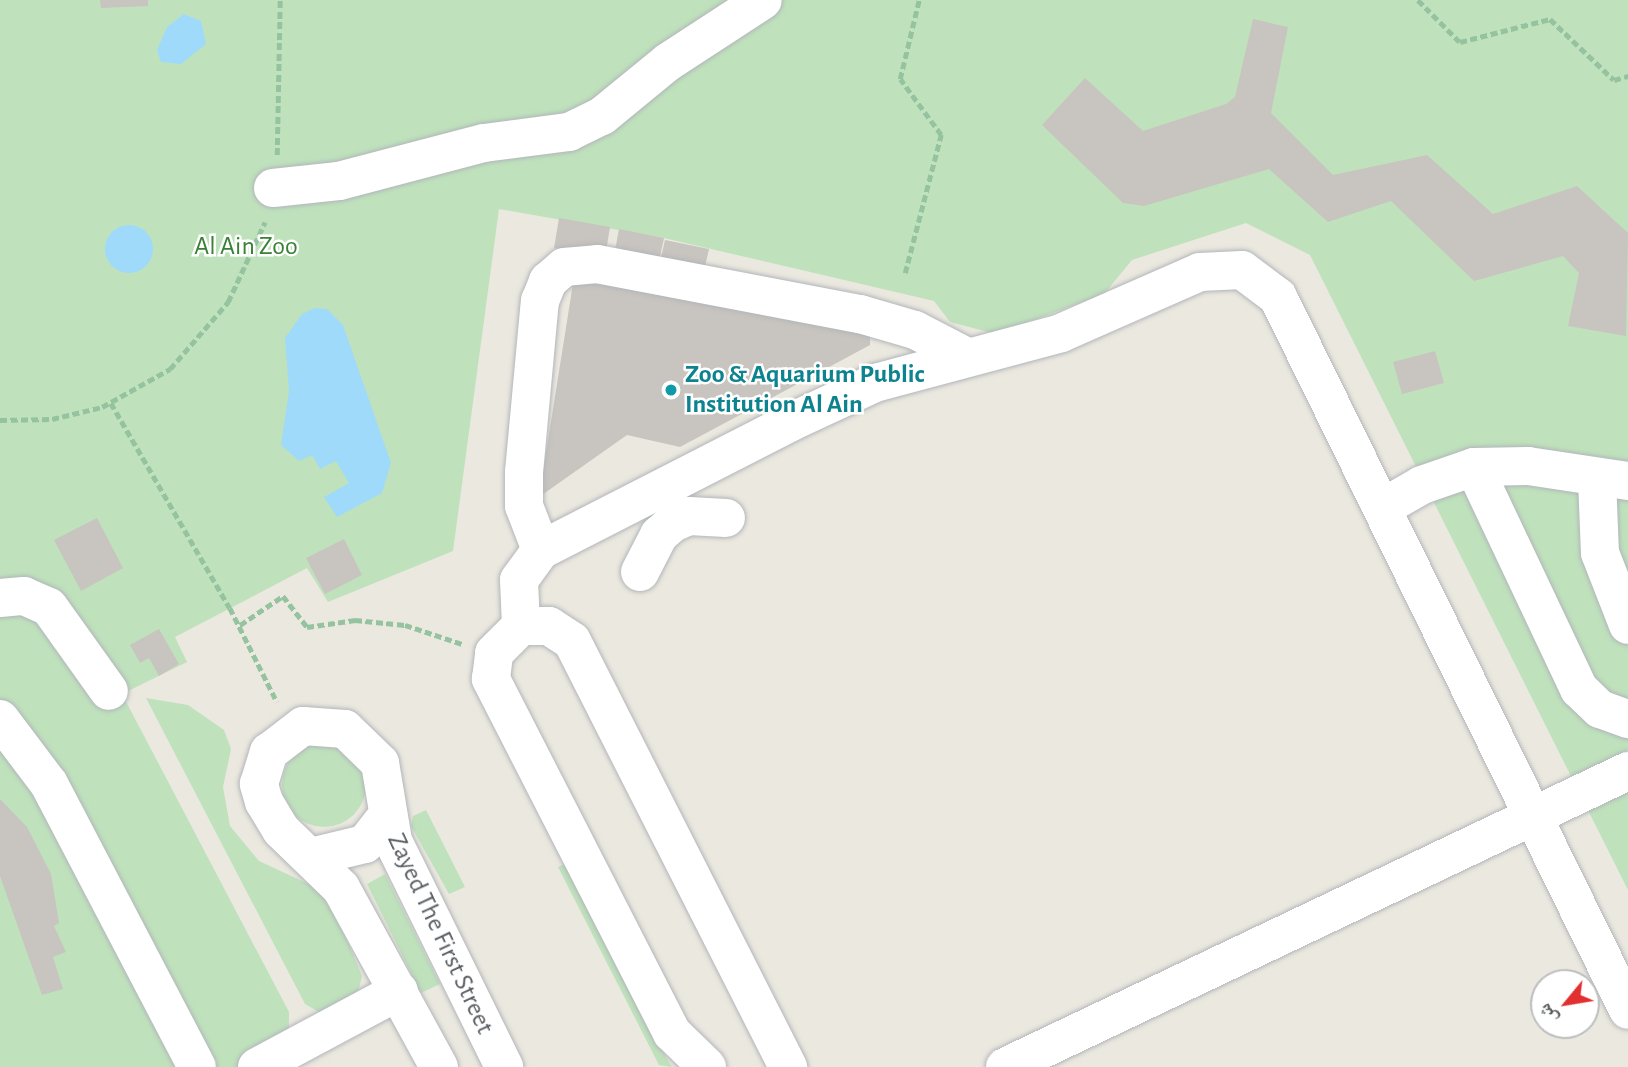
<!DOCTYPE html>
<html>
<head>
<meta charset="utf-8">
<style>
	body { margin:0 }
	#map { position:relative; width:1628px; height:1067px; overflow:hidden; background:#ebe8df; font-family:"Alegreya Sans","Noto Naskh Arabic",sans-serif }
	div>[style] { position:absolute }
	.green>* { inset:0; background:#bfe2bc }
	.round { border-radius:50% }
	.water>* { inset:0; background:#9fdafb }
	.building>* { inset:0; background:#c8c4bf }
	.path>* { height:4.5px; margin-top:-2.25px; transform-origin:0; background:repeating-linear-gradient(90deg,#96c39f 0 7px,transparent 0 10.5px) }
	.roads { filter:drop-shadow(0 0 2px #b2b6ba) drop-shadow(0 0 2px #b2b6ba) }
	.minor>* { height:38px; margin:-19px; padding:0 19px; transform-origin:19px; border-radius:19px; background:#fff }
	.dots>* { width:19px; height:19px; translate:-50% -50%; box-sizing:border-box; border:4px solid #fff; border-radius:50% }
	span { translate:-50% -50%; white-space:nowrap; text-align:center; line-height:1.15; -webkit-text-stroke:5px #fff; paint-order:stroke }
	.park-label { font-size:26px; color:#398137 }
	.culture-label { font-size:26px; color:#0d838f; font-weight:700 }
	.left { translate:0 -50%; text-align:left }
	.street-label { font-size:26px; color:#585c60 }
	.north { position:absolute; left:1530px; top:969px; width:70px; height:70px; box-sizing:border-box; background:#fff; border:2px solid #bcbebf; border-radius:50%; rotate:240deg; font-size:19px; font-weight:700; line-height:28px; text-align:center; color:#585c60 }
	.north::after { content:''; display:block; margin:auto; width:24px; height:32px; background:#e22f2f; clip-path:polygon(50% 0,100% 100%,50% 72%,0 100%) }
</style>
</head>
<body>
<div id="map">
	<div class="green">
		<i style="clip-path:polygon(0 0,1628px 0,1628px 890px,1310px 255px,1246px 223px,1132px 260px,1104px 294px,996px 334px,950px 322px,934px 301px,664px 238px,499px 209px,453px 551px,328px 602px,307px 568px,175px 637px,187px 662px,122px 694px,289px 1012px,289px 1032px,261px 1067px,0 1067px)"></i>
		<i style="clip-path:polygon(146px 698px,188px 705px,224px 730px,231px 749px,223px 787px,230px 826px,259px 861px,315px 887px,334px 909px,362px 976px,357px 997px,324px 1015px,305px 1004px)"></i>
		<i class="round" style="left:282px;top:743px;width:84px;height:84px"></i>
		<i style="clip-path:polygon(426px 810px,465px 887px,449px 894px,411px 826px,413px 816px)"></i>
		<i style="clip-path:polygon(565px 864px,667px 1059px,672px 1067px,659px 1065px,558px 867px)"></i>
		<i style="clip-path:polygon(385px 874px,440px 984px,421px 993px,367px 884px)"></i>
	</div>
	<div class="water">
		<i style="clip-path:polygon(184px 14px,201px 21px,206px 44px,181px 64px,161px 62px,157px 50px,167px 27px)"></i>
		<i class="round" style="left:105px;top:225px;width:48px;height:48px"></i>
		<i style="clip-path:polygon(315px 308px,327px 309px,343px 325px,391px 463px,382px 493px,337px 517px,324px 497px,349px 483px,336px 461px,320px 469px,312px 455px,299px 461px,281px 445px,289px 391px,285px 338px,302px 314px)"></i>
	</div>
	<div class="building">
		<i style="clip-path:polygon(100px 0,148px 0,148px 6px,101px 8px)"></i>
		<i style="clip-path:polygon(1253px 19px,1288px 27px,1271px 113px,1333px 175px,1427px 155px,1493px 214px,1577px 186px,1628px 233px,1626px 336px,1568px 326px,1579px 273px,1563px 256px,1474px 281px,1391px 201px,1328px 222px,1269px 169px,1144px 206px,1123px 203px,1042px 125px,1085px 78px,1143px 131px,1226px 104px,1235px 97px)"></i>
		<i style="clip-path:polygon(559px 218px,610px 227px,605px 258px,554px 248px)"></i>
		<i style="clip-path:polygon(619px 229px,664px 238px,658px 265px,614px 256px)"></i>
		<i style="clip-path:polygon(665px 240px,709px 249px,704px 271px,660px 262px)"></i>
		<i style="clip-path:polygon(575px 271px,870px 336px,870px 345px,680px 447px,627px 435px,539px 497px)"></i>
		<i style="clip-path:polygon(1435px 351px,1444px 383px,1402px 394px,1393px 362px)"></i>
		<i style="clip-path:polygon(97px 518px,123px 568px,81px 591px,54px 540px)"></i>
		<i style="clip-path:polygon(344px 539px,362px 575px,325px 594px,306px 558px)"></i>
		<i style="clip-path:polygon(159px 629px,179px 664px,159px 676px,149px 658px,140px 663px,130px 645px)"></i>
		<i style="clip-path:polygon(0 799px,27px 827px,51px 874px,59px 923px,54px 926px,66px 952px,53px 957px,63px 989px,42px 995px,0 876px)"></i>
	</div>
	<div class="path">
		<i style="left:1418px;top:0;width:59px;rotate:45deg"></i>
		<i style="left:1460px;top:42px;width:93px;rotate:-14.3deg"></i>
		<i style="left:1550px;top:19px;width:88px;rotate:43.6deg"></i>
		<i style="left:1614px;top:80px;width:15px;rotate:-16deg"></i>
		<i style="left:277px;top:155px;width:155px;rotate:-88.9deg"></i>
		<i style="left:905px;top:273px;width:143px;rotate:-75.4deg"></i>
		<i style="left:941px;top:135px;width:69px;rotate:-126.2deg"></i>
		<i style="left:900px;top:79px;width:81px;rotate:-76.5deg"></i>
		<i style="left:111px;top:403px;width:237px;rotate:59.9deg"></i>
		<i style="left:230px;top:608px;width:105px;rotate:63.4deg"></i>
		<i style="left:0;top:420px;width:52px;rotate:-1.1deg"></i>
		<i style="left:52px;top:419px;width:51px;rotate:-13.5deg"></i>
		<i style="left:102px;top:407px;width:78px;rotate:-29.2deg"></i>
		<i style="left:170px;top:369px;width:89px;rotate:-49.1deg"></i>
		<i style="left:228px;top:302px;width:88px;rotate:-65.2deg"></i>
		<i style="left:240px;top:625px;width:52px;rotate:-34deg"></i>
		<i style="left:283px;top:596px;width:39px;rotate:52deg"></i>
		<i style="left:307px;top:627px;width:49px;rotate:-8.3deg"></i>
		<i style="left:355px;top:620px;width:50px;rotate:5.7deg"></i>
		<i style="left:405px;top:625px;width:60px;rotate:18.4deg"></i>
	</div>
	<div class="roads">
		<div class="minor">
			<i style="left:273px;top:188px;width:66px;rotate:-6.1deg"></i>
			<i style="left:339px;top:181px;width:150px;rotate:-14.7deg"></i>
			<i style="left:484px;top:143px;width:86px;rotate:-7.4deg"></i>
			<i style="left:569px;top:132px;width:37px;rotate:-26deg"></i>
			<i style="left:602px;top:116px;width:85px;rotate:-39.3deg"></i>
			<i style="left:668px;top:62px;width:113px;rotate:-33.1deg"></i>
			<i style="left:1474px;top:467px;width:246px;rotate:64.7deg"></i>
			<i style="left:1579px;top:689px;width:29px;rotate:44deg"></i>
			<i style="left:1600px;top:709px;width:30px;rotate:20deg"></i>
			<i style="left:1597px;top:479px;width:74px;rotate:87.7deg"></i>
			<i style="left:1600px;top:553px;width:77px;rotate:68.7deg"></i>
			<i style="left:1382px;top:508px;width:46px;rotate:-29.9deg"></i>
			<i style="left:1422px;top:485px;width:55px;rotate:-19.1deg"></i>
			<i style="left:1474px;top:467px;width:54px;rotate:-1.1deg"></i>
			<i style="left:1528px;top:466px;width:101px;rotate:8.5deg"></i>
			<i style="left:541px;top:550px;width:47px;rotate:-111.1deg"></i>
			<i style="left:524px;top:506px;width:34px;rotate:-90deg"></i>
			<i style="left:524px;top:472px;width:172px;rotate:-84.7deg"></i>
			<i style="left:540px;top:301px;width:22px;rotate:-68deg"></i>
			<i style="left:548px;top:281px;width:21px;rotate:-41deg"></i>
			<i style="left:564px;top:267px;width:33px;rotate:-5deg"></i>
			<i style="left:597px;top:264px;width:268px;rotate:10.8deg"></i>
			<i style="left:860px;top:314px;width:57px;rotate:16.2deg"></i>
			<i style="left:915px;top:330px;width:56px;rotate:27.5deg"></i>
			<i style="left:640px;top:572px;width:42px;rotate:-62.8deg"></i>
			<i style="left:659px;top:535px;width:18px;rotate:-41deg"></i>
			<i style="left:673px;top:523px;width:17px;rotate:-24deg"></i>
			<i style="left:689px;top:516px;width:37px;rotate:3deg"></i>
			<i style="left:0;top:598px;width:24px;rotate:-5deg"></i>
			<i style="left:24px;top:596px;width:27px;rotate:24deg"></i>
			<i style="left:49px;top:607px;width:103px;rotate:54.5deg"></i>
			<i style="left:521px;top:626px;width:46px;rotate:-92.5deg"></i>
			<i style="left:519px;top:580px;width:37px;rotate:-54deg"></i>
			<i style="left:541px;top:550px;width:281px;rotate:-27.1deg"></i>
			<i style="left:791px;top:422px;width:93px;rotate:-24.9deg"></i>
			<i style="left:875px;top:383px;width:193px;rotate:-15deg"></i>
			<i style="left:1061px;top:333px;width:152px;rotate:-23.7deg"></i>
			<i style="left:1200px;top:272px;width:42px;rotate:-2.7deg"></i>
			<i style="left:1242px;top:270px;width:45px;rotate:36.9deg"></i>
			<i style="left:1278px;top:297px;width:794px;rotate:63.85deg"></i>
			<i style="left:0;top:719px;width:81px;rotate:53deg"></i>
			<i style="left:49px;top:784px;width:319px;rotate:62.4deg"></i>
			<i style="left:315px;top:856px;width:51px;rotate:-13.5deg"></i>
			<i style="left:365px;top:844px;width:36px;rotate:-52deg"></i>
			<i style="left:257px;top:1067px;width:161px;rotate:-28.2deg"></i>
			<i style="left:439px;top:1067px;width:204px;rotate:-118.7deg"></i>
			<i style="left:341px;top:888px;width:83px;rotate:-136deg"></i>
			<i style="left:281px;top:830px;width:33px;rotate:-121deg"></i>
			<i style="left:264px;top:802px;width:19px;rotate:-106deg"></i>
			<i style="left:259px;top:784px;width:34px;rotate:-73deg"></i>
			<i style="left:269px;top:752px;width:43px;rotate:-37.4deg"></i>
			<i style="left:303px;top:726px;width:42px;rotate:4.1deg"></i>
			<i style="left:345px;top:729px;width:49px;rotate:44.2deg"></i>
			<i style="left:380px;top:763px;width:79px;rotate:80.5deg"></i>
			<i style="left:393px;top:841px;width:252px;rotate:63.8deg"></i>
			<i style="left:707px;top:1067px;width:49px;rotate:-135.8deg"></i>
			<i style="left:672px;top:1033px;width:398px;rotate:-117.1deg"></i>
			<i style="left:491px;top:679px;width:26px;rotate:-83deg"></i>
			<i style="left:494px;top:653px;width:38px;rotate:-45deg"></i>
			<i style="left:521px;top:626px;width:28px"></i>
			<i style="left:549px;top:626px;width:27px;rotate:33deg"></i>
			<i style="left:572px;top:641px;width:478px;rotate:63.1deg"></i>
			<i style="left:1005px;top:1067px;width:690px;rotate:-25.41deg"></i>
		</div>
	</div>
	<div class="dots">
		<i style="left:671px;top:390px;background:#0f9aa8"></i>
	</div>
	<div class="park-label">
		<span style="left:246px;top:247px">Al Ain Zoo</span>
	</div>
	<div class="culture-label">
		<span class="left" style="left:685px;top:390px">Zoo &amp; Aquarium Public<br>Institution Al Ain</span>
	</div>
	<div class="street-label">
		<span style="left:440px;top:934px;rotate:65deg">Zayed The First Street</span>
	</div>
	<div class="north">ش</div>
</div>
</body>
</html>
